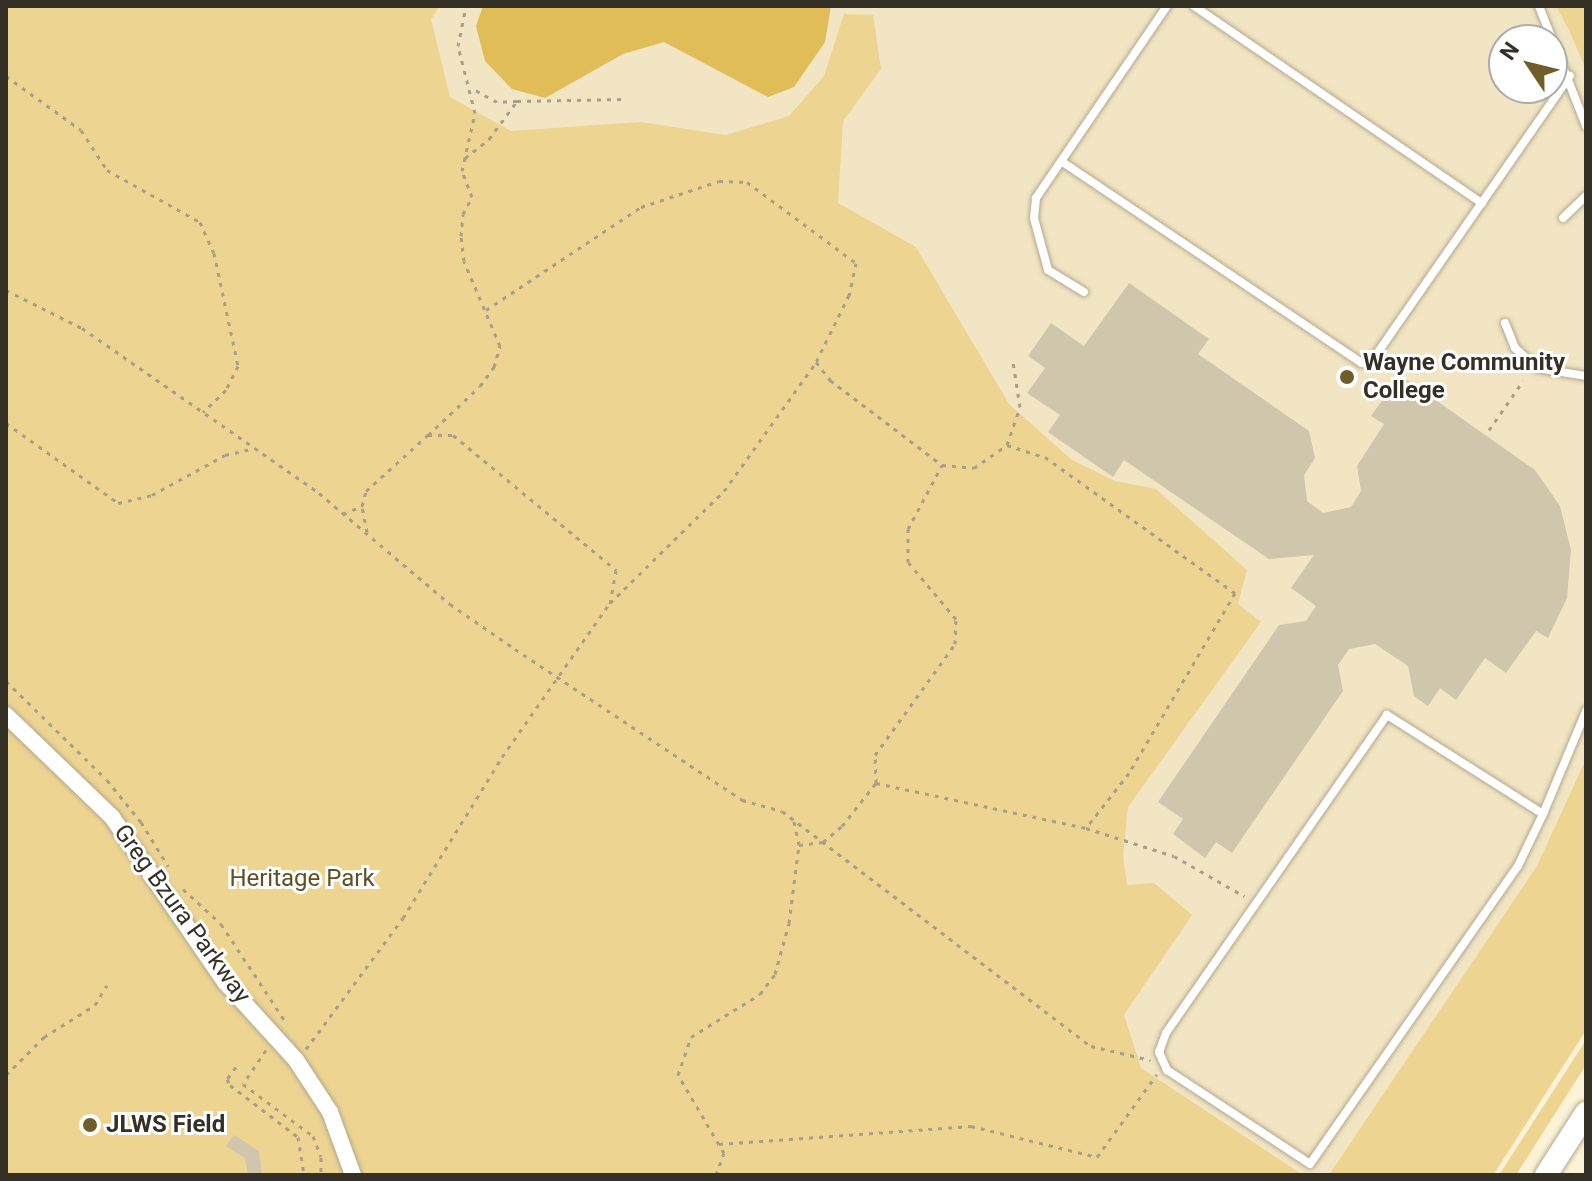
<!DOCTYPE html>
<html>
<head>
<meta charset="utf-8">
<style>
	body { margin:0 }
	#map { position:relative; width:1592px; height:1181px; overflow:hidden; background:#fcf2d6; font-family:Roboto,sans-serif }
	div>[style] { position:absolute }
	.built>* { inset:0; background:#f2e5c3 }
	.green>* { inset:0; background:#edd491 }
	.water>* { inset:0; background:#e1bd58 }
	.building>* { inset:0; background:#d0c6ac }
	.path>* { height:3px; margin-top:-1.5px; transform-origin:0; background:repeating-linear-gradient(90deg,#a79f8b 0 4px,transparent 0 10px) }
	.roads { filter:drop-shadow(0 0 2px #b2a98f) drop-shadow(0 0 2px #b2a98f) }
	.lane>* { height:8px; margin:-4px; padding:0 4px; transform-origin:4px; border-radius:4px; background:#fff }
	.street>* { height:16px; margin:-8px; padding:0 8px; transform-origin:8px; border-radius:8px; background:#fff }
	.secondary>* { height:22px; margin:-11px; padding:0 11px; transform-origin:11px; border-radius:11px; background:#fff }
	.dots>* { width:22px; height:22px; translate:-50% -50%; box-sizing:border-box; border:4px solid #fff; border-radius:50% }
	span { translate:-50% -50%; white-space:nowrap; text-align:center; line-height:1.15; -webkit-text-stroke:6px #fff; paint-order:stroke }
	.poi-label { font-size:24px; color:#343026; font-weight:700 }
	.left { translate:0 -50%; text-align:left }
	.park-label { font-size:24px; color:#5f5026 }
	.street-label { font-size:24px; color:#343026 }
	.frame { position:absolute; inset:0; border:8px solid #343026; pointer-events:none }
	.north { position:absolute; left:1488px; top:24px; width:80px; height:80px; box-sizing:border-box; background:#fff; border:2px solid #aeaca8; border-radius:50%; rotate:305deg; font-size:22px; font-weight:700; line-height:32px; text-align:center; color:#343026 }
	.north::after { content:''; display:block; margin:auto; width:28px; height:36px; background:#6f5d2b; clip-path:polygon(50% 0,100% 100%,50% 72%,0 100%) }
</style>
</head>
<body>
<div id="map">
	<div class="built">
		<i style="clip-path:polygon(evenodd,6px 6px,1586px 6px,1586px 1031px,1494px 1175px,1285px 1175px,6px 325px,6px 6px,1504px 40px,1552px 40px,1552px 88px,1504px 88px,1504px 40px)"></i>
	</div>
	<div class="green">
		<i style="clip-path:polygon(6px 6px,440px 6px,431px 19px,450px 97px,511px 131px,640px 122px,726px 135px,789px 116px,824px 76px,844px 14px,873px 15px,881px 69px,843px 121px,838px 203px,916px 247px,1009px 404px,1072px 460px,1115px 481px,1156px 489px,1247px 570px,1238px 604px,1261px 622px,1128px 807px,1123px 855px,1127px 885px,1154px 883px,1192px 915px,1124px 1015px,1141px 1068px,1303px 1175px,6px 1175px)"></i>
		<i style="clip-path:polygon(1556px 6px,1586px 6px,1586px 70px,1570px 32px)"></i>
		<i style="clip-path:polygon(1586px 759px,1586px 1030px,1493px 1175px,1329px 1175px,1537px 866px)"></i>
		<i style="clip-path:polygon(1586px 1040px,1586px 1065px,1516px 1175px,1499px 1175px)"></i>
	</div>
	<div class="water">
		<i style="clip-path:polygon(483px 6px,831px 6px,825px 42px,794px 87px,768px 97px,664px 42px,623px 54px,545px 98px,512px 89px,485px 61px,476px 26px)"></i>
	</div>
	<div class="building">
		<i style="clip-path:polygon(1129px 283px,1209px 339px,1198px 354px,1309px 431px,1315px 458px,1304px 475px,1307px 501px,1323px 513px,1351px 507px,1361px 491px,1357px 466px,1384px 424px,1371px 416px,1400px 375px,1535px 470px,1560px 506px,1571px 550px,1567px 598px,1548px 638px,1536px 631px,1506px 673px,1485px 658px,1456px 700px,1440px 688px,1428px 706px,1414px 696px,1408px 666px,1375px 644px,1349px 649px,1338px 665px,1343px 691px,1232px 853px,1216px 842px,1205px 858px,1173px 834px,1183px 819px,1158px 802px,1279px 625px,1306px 621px,1316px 606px,1291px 588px,1314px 555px,1269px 559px,1124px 460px,1113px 477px,1048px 432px,1060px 415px,1027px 393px,1045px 368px,1028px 356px,1051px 323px,1084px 346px)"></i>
		<i style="clip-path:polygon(234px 1135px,259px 1151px,262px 1175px,248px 1175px,245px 1158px,226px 1146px)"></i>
	</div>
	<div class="path">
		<i style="left:6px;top:76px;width:92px;rotate:35.8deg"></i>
		<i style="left:81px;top:130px;width:48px;rotate:57deg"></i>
		<i style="left:107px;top:170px;width:107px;rotate:29.2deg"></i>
		<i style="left:200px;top:222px;width:34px;rotate:66deg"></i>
		<i style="left:214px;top:253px;width:116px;rotate:78deg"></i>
		<i style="left:238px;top:366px;width:27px;rotate:117deg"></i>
		<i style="left:226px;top:390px;width:32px;rotate:136deg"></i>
		<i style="left:517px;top:101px;width:109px;rotate:-1.1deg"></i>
		<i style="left:465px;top:158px;width:31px;rotate:-38deg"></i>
		<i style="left:489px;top:139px;width:47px;rotate:-53.6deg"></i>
		<i style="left:517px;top:101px;width:20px;rotate:177deg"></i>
		<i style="left:497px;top:102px;width:29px;rotate:-151deg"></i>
		<i style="left:6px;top:290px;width:85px;rotate:26.6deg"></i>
		<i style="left:82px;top:328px;width:289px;rotate:34.8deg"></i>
		<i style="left:319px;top:493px;width:172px;rotate:40.3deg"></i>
		<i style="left:450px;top:604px;width:79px;rotate:34.7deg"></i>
		<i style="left:515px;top:649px;width:273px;rotate:33.6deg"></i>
		<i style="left:742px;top:800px;width:41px;rotate:15.4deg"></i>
		<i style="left:782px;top:811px;width:388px;rotate:37.3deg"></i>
		<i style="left:1091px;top:1046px;width:61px;rotate:13.3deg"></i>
		<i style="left:486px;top:310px;width:186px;rotate:-33.6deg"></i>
		<i style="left:641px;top:207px;width:82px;rotate:-18.4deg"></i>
		<i style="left:719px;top:181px;width:28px;rotate:2deg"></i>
		<i style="left:747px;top:182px;width:136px;rotate:36.6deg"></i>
		<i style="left:856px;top:263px;width:33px;rotate:102deg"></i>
		<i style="left:849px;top:295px;width:75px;rotate:116.2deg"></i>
		<i style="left:816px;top:362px;width:23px;rotate:52deg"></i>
		<i style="left:830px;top:380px;width:141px;rotate:37.2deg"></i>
		<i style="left:942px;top:465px;width:32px;rotate:5deg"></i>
		<i style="left:974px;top:468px;width:40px;rotate:-34.9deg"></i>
		<i style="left:1007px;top:445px;width:40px;rotate:18deg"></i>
		<i style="left:1045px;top:457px;width:234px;rotate:35.6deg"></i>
		<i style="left:1235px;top:593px;width:209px;rotate:120.5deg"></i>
		<i style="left:1129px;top:773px;width:70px;rotate:128deg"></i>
		<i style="left:6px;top:423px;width:138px;rotate:35.5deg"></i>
		<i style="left:118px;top:503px;width:35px;rotate:-13deg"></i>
		<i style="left:152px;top:495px;width:83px;rotate:-28.7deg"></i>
		<i style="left:225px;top:455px;width:28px;rotate:-13deg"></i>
		<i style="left:1489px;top:430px;width:60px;rotate:-55.2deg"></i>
		<i style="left:428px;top:435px;width:71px;rotate:-43.3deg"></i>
		<i style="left:480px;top:386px;width:24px;rotate:-54deg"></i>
		<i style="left:494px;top:367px;width:22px;rotate:-74deg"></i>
		<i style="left:500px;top:346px;width:92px;rotate:-113deg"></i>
		<i style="left:464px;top:261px;width:25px;rotate:-97deg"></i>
		<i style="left:461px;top:236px;width:22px;rotate:-85deg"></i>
		<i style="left:463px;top:214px;width:19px;rotate:-62deg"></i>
		<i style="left:472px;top:197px;width:28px;rotate:-111deg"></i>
		<i style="left:462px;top:171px;width:59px;rotate:-77.4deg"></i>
		<i style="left:475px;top:113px;width:69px;rotate:-104.2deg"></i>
		<i style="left:458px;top:46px;width:41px;rotate:-78.7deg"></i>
		<i style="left:1007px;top:445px;width:40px;rotate:-71.1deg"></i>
		<i style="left:1020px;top:407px;width:46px;rotate:-98.8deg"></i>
		<i style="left:343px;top:514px;width:21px;rotate:-23deg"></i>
		<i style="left:367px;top:532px;width:26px;rotate:-101deg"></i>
		<i style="left:362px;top:506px;width:16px;rotate:-75deg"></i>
		<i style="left:366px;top:491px;width:84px;rotate:-42.1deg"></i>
		<i style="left:428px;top:435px;width:25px"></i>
		<i style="left:453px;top:435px;width:212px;rotate:39.6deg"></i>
		<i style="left:616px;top:570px;width:34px;rotate:100deg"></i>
		<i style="left:6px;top:681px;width:141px;rotate:44.4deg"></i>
		<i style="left:107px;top:780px;width:54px;rotate:51deg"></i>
		<i style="left:141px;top:822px;width:52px;rotate:58.5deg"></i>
		<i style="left:876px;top:783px;width:215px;rotate:12.1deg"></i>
		<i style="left:1086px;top:828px;width:92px;rotate:17.7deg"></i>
		<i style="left:1174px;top:856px;width:81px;rotate:29.7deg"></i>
		<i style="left:799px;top:845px;width:24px;rotate:-7deg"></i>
		<i style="left:823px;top:842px;width:25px;rotate:-40deg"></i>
		<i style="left:842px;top:826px;width:55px;rotate:-51.7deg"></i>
		<i style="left:876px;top:783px;width:28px;rotate:-92deg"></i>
		<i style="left:875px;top:755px;width:137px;rotate:-54.2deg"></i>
		<i style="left:955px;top:644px;width:25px;rotate:-88deg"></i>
		<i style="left:956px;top:619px;width:75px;rotate:-130.1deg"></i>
		<i style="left:908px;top:562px;width:33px;rotate:-90deg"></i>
		<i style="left:908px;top:529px;width:72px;rotate:-62deg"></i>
		<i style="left:183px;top:889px;width:52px;rotate:42.6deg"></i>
		<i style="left:221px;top:924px;width:120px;rotate:56.6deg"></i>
		<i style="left:306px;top:1049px;width:163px;rotate:-53.5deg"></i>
		<i style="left:403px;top:918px;width:189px;rotate:-58.4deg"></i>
		<i style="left:502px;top:757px;width:188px;rotate:-55deg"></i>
		<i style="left:610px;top:603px;width:160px;rotate:-44.5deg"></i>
		<i style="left:724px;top:491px;width:156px;rotate:-54.4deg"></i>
		<i style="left:266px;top:1050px;width:41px;rotate:124.1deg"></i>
		<i style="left:243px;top:1084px;width:87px;rotate:36.6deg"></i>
		<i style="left:313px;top:1136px;width:22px;rotate:69deg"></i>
		<i style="left:321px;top:1157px;width:18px;rotate:90deg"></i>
		<i style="left:236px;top:1067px;width:15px;rotate:127deg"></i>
		<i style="left:227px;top:1079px;width:7px;rotate:63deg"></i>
		<i style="left:230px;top:1085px;width:86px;rotate:37.4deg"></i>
		<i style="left:298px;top:1137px;width:38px;rotate:81deg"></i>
		<i style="left:6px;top:1075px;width:54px;rotate:-45deg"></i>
		<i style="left:44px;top:1037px;width:60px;rotate:-32.1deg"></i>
		<i style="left:95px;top:1005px;width:23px;rotate:-59deg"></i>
		<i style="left:719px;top:1144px;width:253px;rotate:-4.1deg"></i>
		<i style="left:971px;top:1126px;width:130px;rotate:13.8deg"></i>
		<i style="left:1097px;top:1157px;width:102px;rotate:-54.1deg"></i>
		<i style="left:716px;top:1175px;width:23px;rotate:-70deg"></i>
		<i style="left:724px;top:1153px;width:91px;rotate:-120.5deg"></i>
		<i style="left:678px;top:1075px;width:40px;rotate:-71.1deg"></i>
		<i style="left:691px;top:1037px;width:81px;rotate:-31.9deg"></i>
		<i style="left:760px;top:994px;width:25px;rotate:-53deg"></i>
		<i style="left:775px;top:974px;width:53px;rotate:-74.6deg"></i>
		<i style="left:789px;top:923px;width:79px;rotate:-82.7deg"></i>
		<i style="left:799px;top:845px;width:24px;rotate:-102deg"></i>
	</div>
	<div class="roads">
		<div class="lane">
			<i style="left:1194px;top:6px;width:349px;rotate:34.4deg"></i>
			<i style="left:1539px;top:6px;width:129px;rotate:68.6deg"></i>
			<i style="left:1061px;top:161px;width:362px;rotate:33.9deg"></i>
			<i style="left:1362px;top:363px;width:16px;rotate:-30deg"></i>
			<i style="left:1376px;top:355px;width:340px;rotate:-55.2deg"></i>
			<i style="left:1563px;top:218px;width:32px;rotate:-44deg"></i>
			<i style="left:1084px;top:292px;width:42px;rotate:-148.6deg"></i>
			<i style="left:1048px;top:270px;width:54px;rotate:-105.1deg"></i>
			<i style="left:1034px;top:218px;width:20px;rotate:-84deg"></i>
			<i style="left:1036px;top:198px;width:232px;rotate:-55.7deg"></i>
			<i style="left:1505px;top:323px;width:27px;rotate:68deg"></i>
			<i style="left:1515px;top:348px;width:30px;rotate:42deg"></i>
			<i style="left:1537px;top:368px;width:50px;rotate:9.3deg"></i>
			<i style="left:1543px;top:814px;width:185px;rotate:-147.6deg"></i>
			<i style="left:1387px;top:715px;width:387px;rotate:124.8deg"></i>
			<i style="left:1166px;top:1033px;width:20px;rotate:110deg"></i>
			<i style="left:1159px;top:1052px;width:20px;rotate:66deg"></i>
			<i style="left:1167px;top:1070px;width:171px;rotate:33.3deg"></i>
			<i style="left:1310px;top:1164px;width:363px;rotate:-55.1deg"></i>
			<i style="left:1518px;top:866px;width:58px;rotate:-64.3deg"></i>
			<i style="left:1543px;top:814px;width:112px;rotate:-67.3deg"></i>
		</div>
		<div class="street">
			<i style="left:6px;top:715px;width:147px;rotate:43.9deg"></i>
			<i style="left:112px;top:817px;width:200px;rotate:55.6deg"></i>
			<i style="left:225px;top:982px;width:105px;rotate:47.7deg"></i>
			<i style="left:296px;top:1060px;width:62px;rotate:56.8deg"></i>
			<i style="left:330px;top:1112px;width:67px;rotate:69.9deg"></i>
		</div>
		<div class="secondary">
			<i style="left:1546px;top:1175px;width:74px;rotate:-57.2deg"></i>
		</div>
	</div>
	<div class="dots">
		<i style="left:1347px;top:377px;background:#6f5d2b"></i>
		<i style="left:90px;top:1125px;background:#6f5d2b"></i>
	</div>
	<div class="poi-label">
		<span class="left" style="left:1363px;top:377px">Wayne Community<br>College</span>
		<span class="left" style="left:106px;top:1125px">JLWS Field</span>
	</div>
	<div class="park-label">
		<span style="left:302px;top:879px">Heritage Park</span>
	</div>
	<div class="street-label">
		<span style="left:182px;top:914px;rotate:54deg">Greg Bzura Parkway</span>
	</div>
	<div class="frame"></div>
	<div class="north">N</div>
</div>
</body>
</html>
